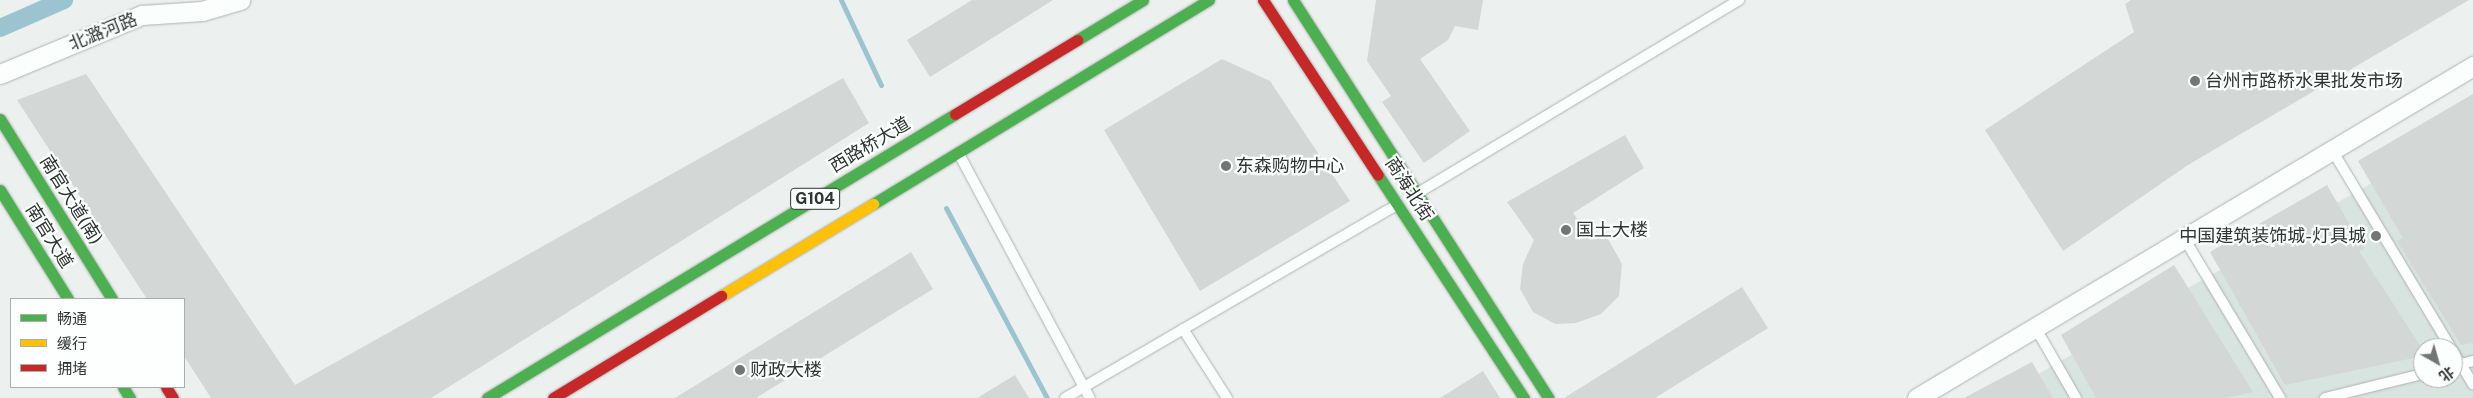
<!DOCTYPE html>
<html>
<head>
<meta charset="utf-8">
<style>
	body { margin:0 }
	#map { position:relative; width:2473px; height:398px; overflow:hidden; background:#ecf1ef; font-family:"Public Sans","Noto Sans SC",sans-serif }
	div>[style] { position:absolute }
	.built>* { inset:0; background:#d8e4df }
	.stream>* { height:5px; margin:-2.5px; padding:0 2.5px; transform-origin:2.5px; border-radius:2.5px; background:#9bc3d0 }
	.canal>* { height:18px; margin:-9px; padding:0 9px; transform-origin:9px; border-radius:9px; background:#9bc3d0 }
	.building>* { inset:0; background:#d3d7d6 }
	.roads { filter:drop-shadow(0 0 1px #aeb2b0) drop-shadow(0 0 1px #aeb2b0) }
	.lane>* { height:10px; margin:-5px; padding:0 5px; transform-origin:5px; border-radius:5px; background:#fcfdfd }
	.street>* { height:19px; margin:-9.5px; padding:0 9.5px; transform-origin:9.5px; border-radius:9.5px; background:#fcfdfd }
	.fast>* { height:11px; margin:-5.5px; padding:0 5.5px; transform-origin:5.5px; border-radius:5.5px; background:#4caf50 }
	.slow>* { height:11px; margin:-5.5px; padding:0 5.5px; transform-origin:5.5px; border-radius:5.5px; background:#ffc107 }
	.jam>* { height:11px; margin:-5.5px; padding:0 5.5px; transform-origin:5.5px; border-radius:5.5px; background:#c62828 }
	.dots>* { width:14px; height:14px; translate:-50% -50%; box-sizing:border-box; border:2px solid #fcfffe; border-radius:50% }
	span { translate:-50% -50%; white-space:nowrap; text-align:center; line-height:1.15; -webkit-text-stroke:4.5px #fcfffe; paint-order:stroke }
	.shield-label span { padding:1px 4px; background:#fcfffe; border:1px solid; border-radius:4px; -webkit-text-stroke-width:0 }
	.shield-label { font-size:16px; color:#303433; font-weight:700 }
	.street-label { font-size:18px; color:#303433 }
	.poi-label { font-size:18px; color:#303433 }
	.left { translate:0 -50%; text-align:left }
	.right { translate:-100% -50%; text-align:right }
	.legend { position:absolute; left:10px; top:298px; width:175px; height:90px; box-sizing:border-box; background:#fcfffe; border:1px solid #aaaead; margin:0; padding:6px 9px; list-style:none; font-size:15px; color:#303433 }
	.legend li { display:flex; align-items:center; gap:10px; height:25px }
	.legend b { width:25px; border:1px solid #aaaead }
	.north { position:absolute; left:2413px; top:338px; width:50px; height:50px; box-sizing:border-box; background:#fcfffe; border:1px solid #aaaead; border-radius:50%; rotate:142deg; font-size:14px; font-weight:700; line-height:20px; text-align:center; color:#303433 }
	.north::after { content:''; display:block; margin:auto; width:18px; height:22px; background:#727675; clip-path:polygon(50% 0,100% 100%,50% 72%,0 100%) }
</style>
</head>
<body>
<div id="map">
	<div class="built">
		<i style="clip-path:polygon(evenodd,2473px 125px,2473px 398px,1996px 398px,2473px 125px,2423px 348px,2453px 348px,2453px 378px,2423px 378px,2423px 348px)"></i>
	</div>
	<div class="stream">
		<i style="left:841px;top:0;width:94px;rotate:64.8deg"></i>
		<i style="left:946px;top:208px;width:215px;rotate:62deg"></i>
	</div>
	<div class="canal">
		<i style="left:0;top:28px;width:70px;rotate:-23.6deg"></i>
	</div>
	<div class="building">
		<i style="clip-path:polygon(972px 0,1053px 0,930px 77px,907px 40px)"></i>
		<i style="clip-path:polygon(1376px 0,1483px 0,1478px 30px,1455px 26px,1448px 40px,1420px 59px,1470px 131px,1424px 163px,1382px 102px,1391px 96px,1367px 61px)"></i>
		<i style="clip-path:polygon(2131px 0,2469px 0,2188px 165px,2063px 251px,1985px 130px,2134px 32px,2125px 4px)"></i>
		<i style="clip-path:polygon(1222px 59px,1270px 81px,1350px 201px,1200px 291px,1104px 130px)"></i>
		<i style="clip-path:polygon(86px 74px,295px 385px,843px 78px,869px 123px,431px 398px,211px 398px,184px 356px,184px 299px,147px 299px,17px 100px)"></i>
		<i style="clip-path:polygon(2473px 94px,2473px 343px,2461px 345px,2397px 241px,2403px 238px,2358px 161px)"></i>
		<i style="clip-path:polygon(1625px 135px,1644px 168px,1573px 213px,1587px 232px,1608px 239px,1622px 264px,1619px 296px,1601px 314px,1576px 323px,1555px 324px,1533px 312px,1520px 289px,1523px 264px,1534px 240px,1507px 202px)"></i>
		<i style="clip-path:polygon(2327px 185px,2364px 249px,2359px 251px,2423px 350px,2423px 356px,2285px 385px,2210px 252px)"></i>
		<i style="clip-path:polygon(911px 252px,933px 289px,756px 398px,675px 398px)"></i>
		<i style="clip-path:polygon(2174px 265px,2253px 392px,2225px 398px,2096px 398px,2061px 335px)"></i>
		<i style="clip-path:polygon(1742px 287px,1768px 328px,1655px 398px,1564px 398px)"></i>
		<i style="clip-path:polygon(2032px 362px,2053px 398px,1964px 398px)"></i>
		<i style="clip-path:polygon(1483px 371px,1500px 398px,1440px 398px)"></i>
		<i style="clip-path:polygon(1015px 375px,1029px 398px,977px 398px)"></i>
	</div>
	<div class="roads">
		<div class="lane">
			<i style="left:2332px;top:150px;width:231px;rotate:59deg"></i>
			<i style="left:959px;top:154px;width:277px;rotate:61.8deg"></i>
			<i style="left:1418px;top:193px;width:375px;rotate:-31deg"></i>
			<i style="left:2184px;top:238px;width:187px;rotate:59deg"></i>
			<i style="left:2035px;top:327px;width:82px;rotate:60deg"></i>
			<i style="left:1183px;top:329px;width:82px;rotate:57.5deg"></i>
			<i style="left:2453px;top:351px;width:39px;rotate:59deg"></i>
			<i style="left:2453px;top:366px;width:21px;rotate:-14deg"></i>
			<i style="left:1065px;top:398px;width:384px;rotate:-30.2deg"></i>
			<i style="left:2325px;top:398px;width:101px;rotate:-13.8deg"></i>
		</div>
		<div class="street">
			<i style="left:0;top:74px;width:154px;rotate:-22.6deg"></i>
			<i style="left:142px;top:15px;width:60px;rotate:-3.8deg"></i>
			<i style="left:202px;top:11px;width:40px;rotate:-16deg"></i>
			<i style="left:1917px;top:398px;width:648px;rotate:-30.84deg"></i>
		</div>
		<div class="fast">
			<i style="left:1293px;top:0;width:473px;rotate:57.3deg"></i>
			<i style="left:1077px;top:40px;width:77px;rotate:-31.2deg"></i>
			<i style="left:0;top:119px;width:212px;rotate:58.1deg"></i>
			<i style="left:1378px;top:175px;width:267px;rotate:56.8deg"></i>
			<i style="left:0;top:190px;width:128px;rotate:58deg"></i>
			<i style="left:873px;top:204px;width:393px;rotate:-31.3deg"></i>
			<i style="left:123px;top:387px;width:13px;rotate:58deg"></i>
			<i style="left:487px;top:398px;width:547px;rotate:-31.25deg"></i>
		</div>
		<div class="slow">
			<i style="left:721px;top:296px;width:178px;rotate:-31.2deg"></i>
		</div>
		<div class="jam">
			<i style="left:1263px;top:0;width:209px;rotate:56.7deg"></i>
			<i style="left:955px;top:114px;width:143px;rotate:-31.2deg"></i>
			<i style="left:166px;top:387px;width:13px;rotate:58deg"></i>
			<i style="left:553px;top:398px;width:197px;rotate:-31.3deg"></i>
		</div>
	</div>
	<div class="dots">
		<i style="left:2195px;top:81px;background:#727675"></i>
		<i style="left:1226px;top:166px;background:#727675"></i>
		<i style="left:1566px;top:230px;background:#727675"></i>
		<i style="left:2376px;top:236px;background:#727675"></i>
		<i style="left:740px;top:370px;background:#727675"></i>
	</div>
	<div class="shield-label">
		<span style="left:815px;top:199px">G104</span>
	</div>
	<div class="street-label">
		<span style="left:103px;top:32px;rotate:-22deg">北潞河路</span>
		<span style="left:870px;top:145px;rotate:-31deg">西路桥大道</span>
		<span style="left:1409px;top:189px;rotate:57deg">商海北街</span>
		<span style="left:71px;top:200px;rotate:58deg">南官大道(南)</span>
		<span style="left:49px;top:236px;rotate:58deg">南官大道</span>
	</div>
	<div class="poi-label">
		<span class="left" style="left:2205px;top:81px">台州市路桥水果批发市场</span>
		<span class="left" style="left:1236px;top:166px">东森购物中心</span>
		<span class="left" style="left:1576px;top:230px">国土大楼</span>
		<span class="right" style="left:2366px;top:236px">中国建筑装饰城-灯具城</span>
		<span class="left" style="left:750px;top:370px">财政大楼</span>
	</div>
	<ul class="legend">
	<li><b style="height:6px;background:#4caf50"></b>畅通</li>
	<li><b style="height:6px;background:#ffc107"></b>缓行</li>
	<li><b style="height:6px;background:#c62828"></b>拥堵</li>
	</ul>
	<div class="north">北</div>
</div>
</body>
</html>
